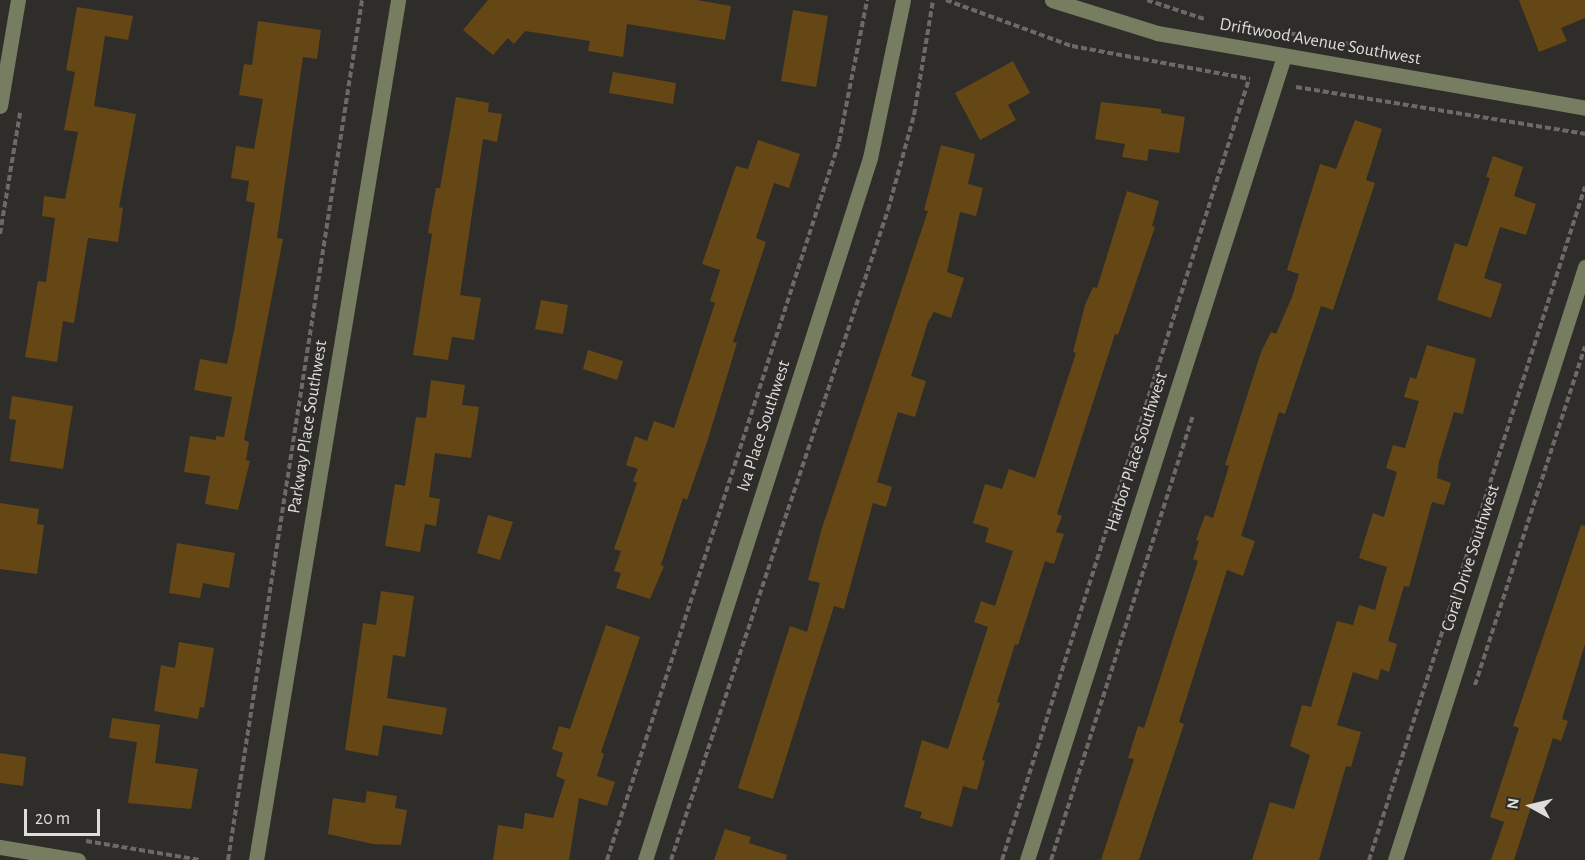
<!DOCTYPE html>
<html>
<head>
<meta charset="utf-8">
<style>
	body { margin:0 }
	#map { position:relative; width:1585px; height:860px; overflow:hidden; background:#2e2d2a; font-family:"Alegreya Sans",sans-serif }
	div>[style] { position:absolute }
	.building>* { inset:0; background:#654715 }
	.path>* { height:4px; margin-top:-2px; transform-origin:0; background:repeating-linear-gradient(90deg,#6b6a67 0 6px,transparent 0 9px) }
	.minor>* { height:15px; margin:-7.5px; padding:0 7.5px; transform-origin:7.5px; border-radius:7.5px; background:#767d61 }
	span { translate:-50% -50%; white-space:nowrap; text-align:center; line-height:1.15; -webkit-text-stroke:4.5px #2e2d2a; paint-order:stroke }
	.street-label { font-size:18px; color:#dedddb }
	.north { position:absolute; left:1501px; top:776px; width:60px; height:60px; -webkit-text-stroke:4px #2e2d2a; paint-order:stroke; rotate:278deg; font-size:16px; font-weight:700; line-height:24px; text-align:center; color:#dedddb }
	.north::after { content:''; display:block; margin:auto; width:21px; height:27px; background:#dedddb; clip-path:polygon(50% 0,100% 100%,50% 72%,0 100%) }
	.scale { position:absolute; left:24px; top:809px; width:76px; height:27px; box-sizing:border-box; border:3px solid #dedddb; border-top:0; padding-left:8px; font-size:18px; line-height:21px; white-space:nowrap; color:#dedddb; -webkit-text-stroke:4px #2e2d2a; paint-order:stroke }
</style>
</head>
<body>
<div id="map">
	<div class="building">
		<i style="clip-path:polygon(488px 0,697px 0,731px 6px,725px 40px,627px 24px,623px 57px,588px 51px,590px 41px,525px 31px,514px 44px,508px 38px,493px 55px,463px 30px)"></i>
		<i style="clip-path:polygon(1519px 0,1585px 0,1585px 18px,1561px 28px,1567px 41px,1539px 52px)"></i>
		<i style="clip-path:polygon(77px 7px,133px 16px,128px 40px,105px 36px,94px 106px,136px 114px,119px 207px,123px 208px,118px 242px,88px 238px,74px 323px,63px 321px,57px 362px,25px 357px,38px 281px,46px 282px,55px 218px,42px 216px,44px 196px,65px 199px,78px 132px,64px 130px,75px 72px,66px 70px)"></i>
		<i style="clip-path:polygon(793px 10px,828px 16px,816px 87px,781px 81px)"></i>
		<i style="clip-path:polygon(258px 21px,321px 30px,317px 59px,303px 57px,277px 238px,283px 239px,244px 440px,249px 442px,246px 460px,250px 461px,238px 510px,205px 504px,210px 476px,184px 472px,190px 436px,216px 440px,216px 436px,224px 437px,232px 397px,194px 390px,200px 359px,227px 364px,235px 326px,255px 203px,246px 201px,249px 181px,231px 178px,236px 146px,254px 149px,263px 99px,239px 95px,244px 64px,252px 65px)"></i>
		<i style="clip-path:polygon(1013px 61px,1030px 93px,1008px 105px,1016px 120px,980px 140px,955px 93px)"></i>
		<i style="clip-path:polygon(613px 72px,676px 83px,673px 104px,609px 93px)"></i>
		<i style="clip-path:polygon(456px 97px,489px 103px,488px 112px,502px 114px,497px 142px,483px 139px,460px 295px,481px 298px,474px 340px,452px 337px,448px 360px,413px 355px,432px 234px,428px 233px,436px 188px,440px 188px)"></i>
		<i style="clip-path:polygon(1101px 102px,1161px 109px,1161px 113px,1185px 117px,1179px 153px,1149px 149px,1147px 161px,1122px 157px,1125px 144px,1095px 139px)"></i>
		<i style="clip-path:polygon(1355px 120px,1382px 129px,1366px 180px,1375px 183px,1333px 310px,1321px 306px,1285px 414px,1279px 412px,1241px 536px,1255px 541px,1243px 576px,1227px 570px,1179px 722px,1184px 724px,1139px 860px,1101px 860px,1134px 759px,1128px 758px,1138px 726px,1144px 728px,1198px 561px,1193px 559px,1199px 541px,1196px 540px,1205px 515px,1213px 518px,1229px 466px,1225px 465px,1261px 352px,1271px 332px,1276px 334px,1292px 297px,1299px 274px,1287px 270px,1320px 164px,1336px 169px)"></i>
		<i style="clip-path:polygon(758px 140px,800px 154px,789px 188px,774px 183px,756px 238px,766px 242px,733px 342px,737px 343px,708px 439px,687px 500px,683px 498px,661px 565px,664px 566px,650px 599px,616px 588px,621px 573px,614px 571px,621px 551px,614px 549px,637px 483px,633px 481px,638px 469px,626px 465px,635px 436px,647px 441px,654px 421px,674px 428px,715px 303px,710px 301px,720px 270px,702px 264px,736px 166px,748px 169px)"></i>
		<i style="clip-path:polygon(941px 145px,975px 154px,968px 184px,983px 188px,976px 216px,960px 212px,947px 272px,964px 278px,951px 318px,934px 312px,928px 322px,911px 376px,926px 381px,915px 417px,898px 412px,877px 482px,892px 487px,886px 507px,873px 503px,844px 609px,834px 606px,773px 799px,738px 788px,790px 626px,807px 632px,820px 583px,808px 580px,822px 528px,928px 211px,924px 210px)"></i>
		<i style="clip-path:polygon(1493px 156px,1523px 167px,1514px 196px,1536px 204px,1526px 235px,1500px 227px,1484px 278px,1502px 284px,1491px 318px,1437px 300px,1455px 243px,1467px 247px,1490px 178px,1486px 177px)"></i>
		<i style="clip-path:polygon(1127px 191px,1159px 201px,1152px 226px,1155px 227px,1118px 335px,1115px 334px,1057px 514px,1062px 516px,1056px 532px,1064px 534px,1054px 564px,1045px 561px,1018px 645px,1015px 644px,997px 702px,1000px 703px,982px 760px,985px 761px,977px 790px,963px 786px,952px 827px,920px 818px,922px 812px,904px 807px,922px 740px,948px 749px,988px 627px,974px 622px,981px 601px,995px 606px,1013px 551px,985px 542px,989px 528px,973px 523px,985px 484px,1002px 489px,1009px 469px,1035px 478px,1076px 353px,1073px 352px,1085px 305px,1093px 287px,1097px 288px)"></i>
		<i style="clip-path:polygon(541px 300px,568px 305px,563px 334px,535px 329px)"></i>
		<i style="clip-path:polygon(1427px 345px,1476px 359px,1463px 414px,1454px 412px,1439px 462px,1437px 478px,1451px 483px,1444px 505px,1432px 502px,1409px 587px,1404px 586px,1388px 641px,1397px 644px,1389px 672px,1381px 669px,1378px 680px,1353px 672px,1337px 725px,1361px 732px,1351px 767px,1346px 766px,1319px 860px,1252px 860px,1270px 802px,1294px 809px,1310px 755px,1290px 746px,1302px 705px,1311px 707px,1337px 621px,1353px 625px,1359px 605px,1375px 610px,1387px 567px,1359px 558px,1373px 513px,1384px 517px,1397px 472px,1386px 468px,1393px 445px,1405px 448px,1419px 401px,1404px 397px,1410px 377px,1416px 379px)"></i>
		<i style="clip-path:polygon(588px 350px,623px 361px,617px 380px,583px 369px)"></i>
		<i style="clip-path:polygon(431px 380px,465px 385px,462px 405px,479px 407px,471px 458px,435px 453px,429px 497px,440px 499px,436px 526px,425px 524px,420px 552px,385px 546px,395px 484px,405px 486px,416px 417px,426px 418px)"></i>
		<i style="clip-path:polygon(12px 396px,73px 406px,63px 469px,10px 461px,16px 420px,9px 419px)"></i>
		<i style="clip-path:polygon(0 503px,39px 509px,37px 524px,44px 525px,37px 574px,0 569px)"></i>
		<i style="clip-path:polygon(488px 515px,513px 522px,500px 560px,477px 553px)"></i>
		<i style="clip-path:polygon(1581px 525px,1585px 526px,1585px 644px,1562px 719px,1568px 721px,1561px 741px,1553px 738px,1514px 860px,1491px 860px,1504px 822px,1490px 817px,1519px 728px,1513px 726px)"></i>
		<i style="clip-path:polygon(177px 543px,235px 553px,229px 588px,203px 583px,200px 598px,169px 593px)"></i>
		<i style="clip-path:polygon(381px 591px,414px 596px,405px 657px,393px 655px,387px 698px,447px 708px,442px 735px,383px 725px,378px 756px,345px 750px,363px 623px,376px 625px)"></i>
		<i style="clip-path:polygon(606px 625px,640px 637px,601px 752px,604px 754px,597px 776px,615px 782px,607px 806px,579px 798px,569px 860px,493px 860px,498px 825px,523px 829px,525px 813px,553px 818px,565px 780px,556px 776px,563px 753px,552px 749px,559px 726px,570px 729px)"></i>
		<i style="clip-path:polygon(179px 642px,214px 648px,204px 708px,200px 707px,198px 719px,154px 711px,161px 665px,175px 668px)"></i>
		<i style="clip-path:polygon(112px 718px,160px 725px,155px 763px,198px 769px,191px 809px,128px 803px,137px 742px,109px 738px)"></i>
		<i style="clip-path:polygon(0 753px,26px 757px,23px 786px,0 783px)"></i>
		<i style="clip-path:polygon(367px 791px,397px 796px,395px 808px,407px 810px,401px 845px,373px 844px,328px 834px,333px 798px,365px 803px)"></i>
		<i style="clip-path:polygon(725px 829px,751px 837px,749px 843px,787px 855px,786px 860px,714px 860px)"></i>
	</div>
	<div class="path">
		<i style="left:946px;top:0;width:134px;rotate:20.1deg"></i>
		<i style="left:1072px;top:46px;width:181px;rotate:10.5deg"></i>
		<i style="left:1147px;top:0;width:60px;rotate:18.4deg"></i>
		<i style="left:1282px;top:32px;width:86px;rotate:10deg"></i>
		<i style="left:1296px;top:87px;width:293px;rotate:9.2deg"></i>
		<i style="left:0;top:234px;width:123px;rotate:-80.6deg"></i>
		<i style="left:1475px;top:685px;width:356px;rotate:-72deg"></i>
		<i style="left:86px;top:841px;width:117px;rotate:9.4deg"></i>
		<i style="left:228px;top:860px;width:870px;rotate:-81.14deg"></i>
		<i style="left:607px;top:860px;width:755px;rotate:-72.09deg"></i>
		<i style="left:839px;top:142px;width:145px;rotate:-78.8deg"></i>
		<i style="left:671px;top:860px;width:685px;rotate:-71.54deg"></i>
		<i style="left:888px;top:210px;width:98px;rotate:-74.7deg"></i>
		<i style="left:914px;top:115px;width:117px;rotate:-80.6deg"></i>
		<i style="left:1002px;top:860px;width:819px;rotate:-72.45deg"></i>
		<i style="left:1051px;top:860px;width:467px;rotate:-72.3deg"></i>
		<i style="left:1369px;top:860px;width:707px;rotate:-72.21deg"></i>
	</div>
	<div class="minor">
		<i style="left:1052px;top:0;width:110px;rotate:17.4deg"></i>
		<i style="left:1157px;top:33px;width:435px;rotate:9.9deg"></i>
		<i style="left:0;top:106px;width:108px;rotate:-80.4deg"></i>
		<i style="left:0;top:847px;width:79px;rotate:9.5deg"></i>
		<i style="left:256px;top:860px;width:872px;rotate:-80.62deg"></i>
		<i style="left:645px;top:860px;width:737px;rotate:-72.23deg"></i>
		<i style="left:870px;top:158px;width:161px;rotate:-78.2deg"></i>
		<i style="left:1027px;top:860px;width:844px;rotate:-72.27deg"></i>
		<i style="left:1395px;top:860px;width:623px;rotate:-72.23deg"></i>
	</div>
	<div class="street-label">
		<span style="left:1320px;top:42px;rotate:10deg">Driftwood Avenue Southwest</span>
		<span style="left:764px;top:426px;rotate:-72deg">Iva Place Southwest</span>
		<span style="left:308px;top:427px;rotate:-81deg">Parkway Place Southwest</span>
		<span style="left:1137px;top:452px;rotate:-72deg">Harbor Place Southwest</span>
		<span style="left:1471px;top:558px;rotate:-72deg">Coral Drive Southwest</span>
	</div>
	<div class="north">N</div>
	<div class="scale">20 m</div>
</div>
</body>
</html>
